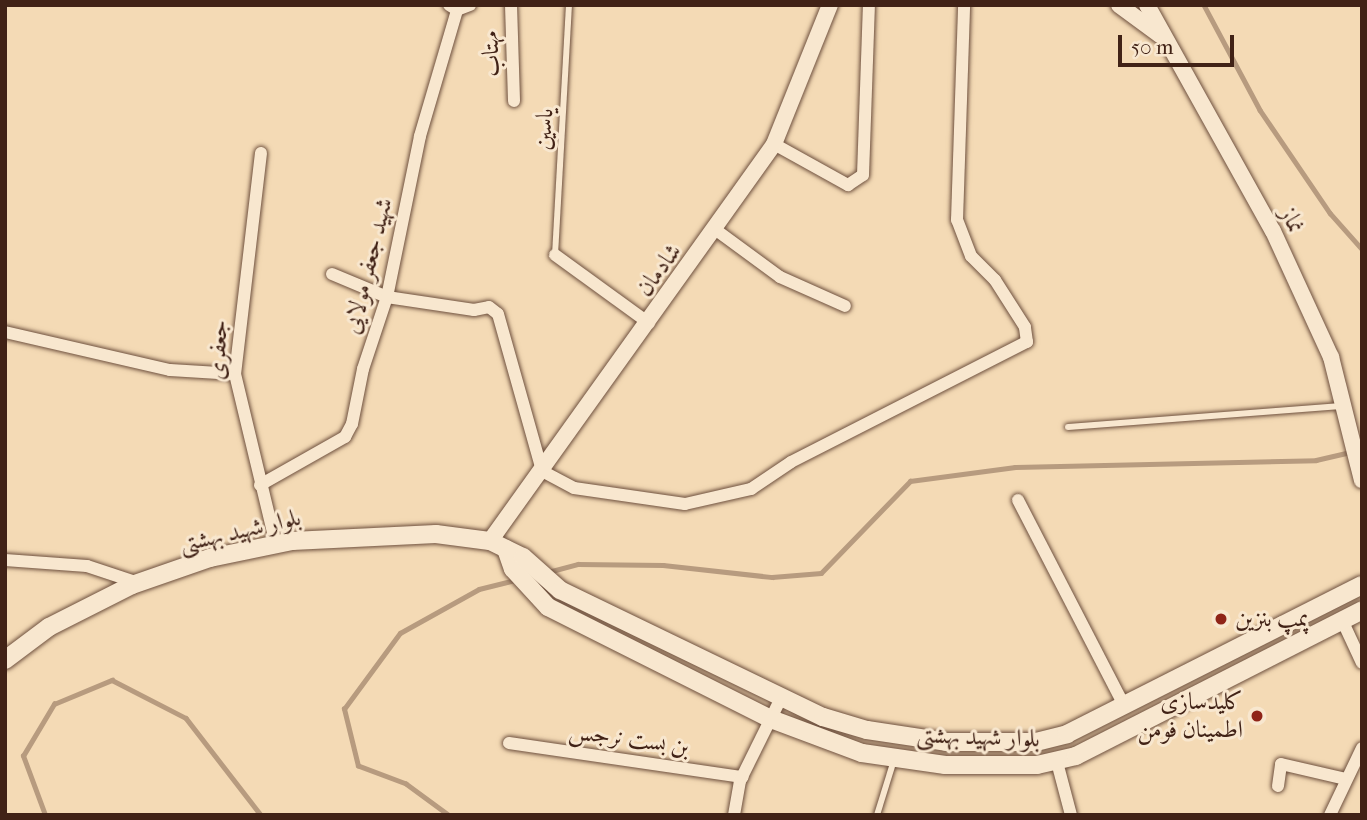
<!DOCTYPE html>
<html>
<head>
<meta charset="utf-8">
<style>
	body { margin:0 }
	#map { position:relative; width:1367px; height:820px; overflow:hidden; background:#f4dab5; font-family:"IM FELL French Canon",Amiri,serif }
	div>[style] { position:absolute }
	.stream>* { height:4.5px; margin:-2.25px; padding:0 2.25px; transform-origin:2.25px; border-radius:2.25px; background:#b79b7f }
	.roads { filter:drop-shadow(0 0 2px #6e503e) drop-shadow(0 0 2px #6e503e) }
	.service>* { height:6px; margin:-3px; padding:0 3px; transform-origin:3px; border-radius:3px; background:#f8e7cf }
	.minor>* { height:12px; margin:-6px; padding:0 6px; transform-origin:6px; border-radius:6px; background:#f8e7cf }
	.tertiary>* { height:16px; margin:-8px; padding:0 8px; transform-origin:8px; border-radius:8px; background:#f8e7cf }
	.secondary>* { height:18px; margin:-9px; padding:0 9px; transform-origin:9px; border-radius:9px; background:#f8e7cf }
	.dots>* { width:19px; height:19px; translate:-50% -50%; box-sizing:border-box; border:4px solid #f8e7cf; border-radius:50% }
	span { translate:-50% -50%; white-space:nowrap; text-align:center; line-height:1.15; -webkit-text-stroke:6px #f8e7cf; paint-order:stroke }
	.street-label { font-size:24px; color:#412216 }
	.poi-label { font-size:24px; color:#412216 }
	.left { translate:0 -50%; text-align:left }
	.right { translate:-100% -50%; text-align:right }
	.frame { position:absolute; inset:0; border:7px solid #412216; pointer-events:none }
	.scale { position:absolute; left:1118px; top:35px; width:116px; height:32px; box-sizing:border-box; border:4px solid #412216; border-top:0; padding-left:9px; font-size:21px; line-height:24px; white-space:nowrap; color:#412216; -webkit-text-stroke:5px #f8e7cf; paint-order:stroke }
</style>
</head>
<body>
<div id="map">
	<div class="stream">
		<i style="left:1204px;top:5px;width:119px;rotate:61.9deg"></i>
		<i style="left:1260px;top:110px;width:125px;rotate:55.8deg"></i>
		<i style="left:1330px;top:213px;width:48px;rotate:48.4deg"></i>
		<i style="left:548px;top:572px;width:31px;rotate:-15deg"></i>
		<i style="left:578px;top:564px;width:85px;rotate:0.7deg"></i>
		<i style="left:663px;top:565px;width:110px;rotate:6.3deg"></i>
		<i style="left:772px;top:577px;width:49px;rotate:-4.7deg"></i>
		<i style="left:821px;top:573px;width:128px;rotate:-45.9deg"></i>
		<i style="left:910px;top:481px;width:106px;rotate:-7.6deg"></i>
		<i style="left:1015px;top:467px;width:301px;rotate:-1.3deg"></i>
		<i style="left:1316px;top:460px;width:36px;rotate:-13deg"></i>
		<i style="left:45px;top:815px;width:63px;rotate:-110.4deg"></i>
		<i style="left:23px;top:756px;width:61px;rotate:-59.2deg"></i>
		<i style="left:54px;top:704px;width:63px;rotate:-22.5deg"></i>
		<i style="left:112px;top:680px;width:83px;rotate:27.2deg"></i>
		<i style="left:186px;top:718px;width:123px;rotate:52.3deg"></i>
		<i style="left:448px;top:815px;width:52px;rotate:-143.6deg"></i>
		<i style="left:406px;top:784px;width:51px;rotate:-159.4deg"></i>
		<i style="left:358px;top:766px;width:59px;rotate:-103.8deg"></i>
		<i style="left:344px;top:709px;width:94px;rotate:-53.6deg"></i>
		<i style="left:400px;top:633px;width:90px;rotate:-29.1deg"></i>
		<i style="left:479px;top:589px;width:38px;rotate:-14deg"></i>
	</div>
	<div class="roads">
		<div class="service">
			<i style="left:555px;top:255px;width:250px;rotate:-86.8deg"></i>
			<i style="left:1068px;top:427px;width:274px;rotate:-4.4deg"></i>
			<i style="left:877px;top:815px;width:58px;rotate:-72.8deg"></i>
		</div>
		<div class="minor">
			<i style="left:449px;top:5px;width:9px;rotate:32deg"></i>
			<i style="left:457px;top:10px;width:14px;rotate:-21deg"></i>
			<i style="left:511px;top:5px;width:96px;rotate:88.2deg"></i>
			<i style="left:774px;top:144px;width:85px;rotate:29deg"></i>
			<i style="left:848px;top:185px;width:18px;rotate:-34deg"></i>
			<i style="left:863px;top:175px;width:170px;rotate:-88deg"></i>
			<i style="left:261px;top:153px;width:223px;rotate:96.7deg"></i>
			<i style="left:235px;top:374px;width:176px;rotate:76.5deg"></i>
			<i style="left:716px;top:230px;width:79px;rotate:36.3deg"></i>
			<i style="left:780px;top:277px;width:71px;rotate:24deg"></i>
			<i style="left:555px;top:255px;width:116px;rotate:35.9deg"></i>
			<i style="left:332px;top:274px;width:60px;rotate:22.7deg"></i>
			<i style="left:387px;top:297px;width:88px;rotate:8.5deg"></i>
			<i style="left:474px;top:310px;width:15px;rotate:-11deg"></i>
			<i style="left:489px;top:307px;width:11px;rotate:38deg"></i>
			<i style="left:498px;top:314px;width:163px;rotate:74.3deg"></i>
			<i style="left:542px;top:471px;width:36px;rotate:28deg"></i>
			<i style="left:574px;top:488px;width:112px;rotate:8.2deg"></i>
			<i style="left:685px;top:504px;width:68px;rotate:-12.8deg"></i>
			<i style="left:751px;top:489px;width:48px;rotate:-34deg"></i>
			<i style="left:791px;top:462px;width:265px;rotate:-27deg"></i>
			<i style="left:1027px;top:342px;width:15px;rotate:-98deg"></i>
			<i style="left:1025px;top:327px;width:56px;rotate:-122.6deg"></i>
			<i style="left:995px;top:280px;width:34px;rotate:-135deg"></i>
			<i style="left:971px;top:256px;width:39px;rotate:-111deg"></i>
			<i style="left:957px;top:220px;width:215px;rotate:-88.1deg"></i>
			<i style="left:5px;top:332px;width:169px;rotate:13deg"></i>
			<i style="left:170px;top:370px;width:65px;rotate:3.5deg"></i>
			<i style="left:260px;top:485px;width:98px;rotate:-29.5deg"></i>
			<i style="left:345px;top:437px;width:15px;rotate:-62deg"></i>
			<i style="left:352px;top:424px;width:56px;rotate:-78.7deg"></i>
			<i style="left:363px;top:369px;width:76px;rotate:-71.6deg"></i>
			<i style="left:387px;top:297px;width:164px;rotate:-78.4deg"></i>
			<i style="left:420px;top:136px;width:131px;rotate:-73.6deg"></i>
			<i style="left:1018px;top:500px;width:231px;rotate:62.7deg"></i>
			<i style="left:5px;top:560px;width:82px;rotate:4.2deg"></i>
			<i style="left:87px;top:566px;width:54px;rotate:18.4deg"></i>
			<i style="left:1342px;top:620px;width:47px;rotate:65.1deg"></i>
			<i style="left:509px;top:743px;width:236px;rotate:8.3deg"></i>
			<i style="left:1057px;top:762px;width:55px;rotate:75.2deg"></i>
			<i style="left:1278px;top:786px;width:22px;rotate:-82deg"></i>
			<i style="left:1281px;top:764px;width:67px;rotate:13deg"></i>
			<i style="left:734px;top:815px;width:35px;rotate:-80deg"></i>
			<i style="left:740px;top:781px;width:93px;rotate:-63.7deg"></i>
			<i style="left:1330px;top:815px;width:74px;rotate:-64.5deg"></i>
		</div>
		<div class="tertiary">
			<i style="left:1119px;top:5px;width:52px;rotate:36.4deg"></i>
			<i style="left:1147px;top:5px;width:259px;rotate:60.9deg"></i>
			<i style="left:1273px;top:231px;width:139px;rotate:65.3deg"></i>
			<i style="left:1331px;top:357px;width:127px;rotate:75.9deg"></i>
			<i style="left:490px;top:541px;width:488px;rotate:-54.4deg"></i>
			<i style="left:774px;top:144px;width:150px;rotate:-68.1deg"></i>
		</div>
		<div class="secondary">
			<i style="left:506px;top:549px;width:21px;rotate:71deg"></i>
			<i style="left:513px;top:569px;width:52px;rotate:47.4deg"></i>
			<i style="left:548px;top:607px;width:250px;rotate:26.7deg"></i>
			<i style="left:771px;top:719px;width:97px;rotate:20.5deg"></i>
			<i style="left:862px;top:753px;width:84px;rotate:8.2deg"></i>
			<i style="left:945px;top:765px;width:92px"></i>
			<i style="left:1037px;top:765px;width:40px;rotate:-13deg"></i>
			<i style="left:1076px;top:756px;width:321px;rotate:-27deg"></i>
			<i style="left:5px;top:660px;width:55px;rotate:-36.9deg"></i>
			<i style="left:49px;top:627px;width:93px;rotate:-26.8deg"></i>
			<i style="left:132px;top:585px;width:83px;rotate:-19.1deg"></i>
			<i style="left:210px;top:558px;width:84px;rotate:-11.7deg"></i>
			<i style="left:292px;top:541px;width:144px;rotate:-2.8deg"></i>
			<i style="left:436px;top:534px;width:54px;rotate:7.4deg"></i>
			<i style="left:490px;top:541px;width:37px;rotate:26deg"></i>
			<i style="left:523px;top:557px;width:50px;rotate:41.7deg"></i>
			<i style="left:560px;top:590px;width:292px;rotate:25.8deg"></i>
			<i style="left:823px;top:717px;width:46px;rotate:16.5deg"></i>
			<i style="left:867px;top:730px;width:80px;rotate:8.6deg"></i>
			<i style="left:946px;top:742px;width:90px"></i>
			<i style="left:1036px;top:742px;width:32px;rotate:-14deg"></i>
			<i style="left:1067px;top:734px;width:330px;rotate:-26.8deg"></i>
		</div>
	</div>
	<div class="dots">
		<i style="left:1221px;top:619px;background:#8f2418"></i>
		<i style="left:1257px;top:716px;background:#8f2418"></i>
	</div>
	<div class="street-label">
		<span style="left:491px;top:54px;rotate:-92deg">مهتاب</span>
		<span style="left:544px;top:129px;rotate:-86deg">یاسین</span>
		<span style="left:1292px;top:220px;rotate:63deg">نماز</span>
		<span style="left:368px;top:266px;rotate:-76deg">شهید جعفر مولایی</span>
		<span style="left:659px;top:270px;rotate:-54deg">شادمان</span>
		<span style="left:218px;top:350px;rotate:-87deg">جعفری</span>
		<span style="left:240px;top:531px;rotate:-13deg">بلوار شهید بهشتی</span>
		<span style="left:978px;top:737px;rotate:2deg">بلوار شهید بهشتی</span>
		<span style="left:629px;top:739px;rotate:8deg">بن بست نرجس</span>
	</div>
	<div class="poi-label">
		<span class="left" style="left:1235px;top:619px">پمپ بنزین</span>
		<span class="right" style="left:1243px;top:716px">کلیدسازی<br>اطمینان فومن</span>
	</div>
	<div class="frame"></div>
	<div class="scale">50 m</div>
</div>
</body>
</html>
